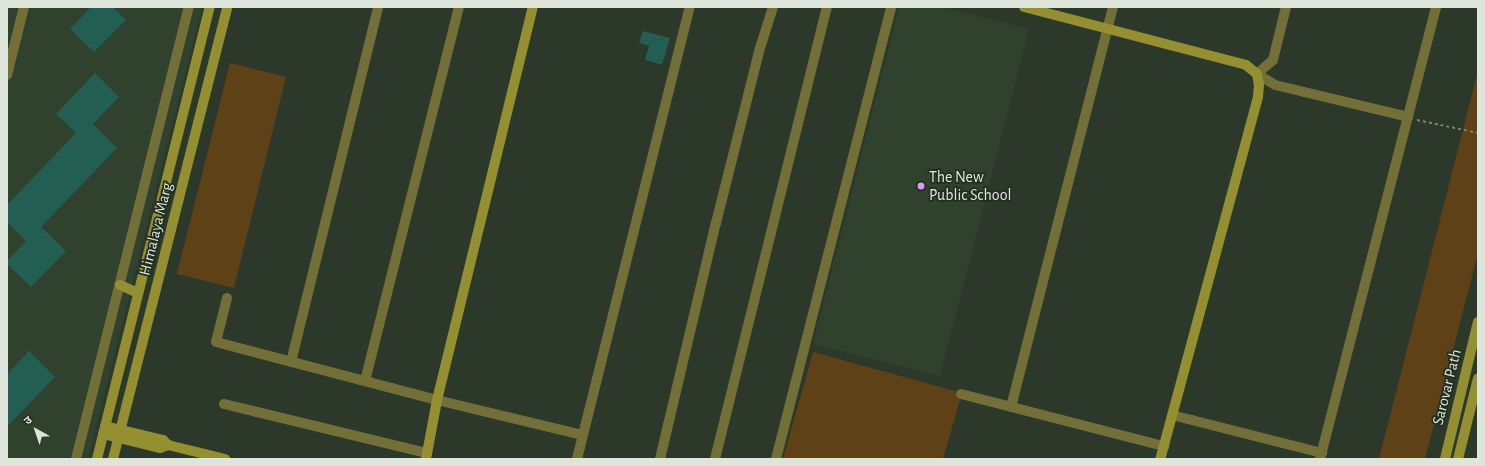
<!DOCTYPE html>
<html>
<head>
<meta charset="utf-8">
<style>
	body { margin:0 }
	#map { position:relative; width:1485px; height:466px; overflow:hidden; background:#2c392a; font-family:"Alegreya Sans","Noto Sans Devanagari",sans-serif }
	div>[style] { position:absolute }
	.built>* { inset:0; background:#30422d }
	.green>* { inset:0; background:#5f4117 }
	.building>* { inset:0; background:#225e51 }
	.path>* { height:2px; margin-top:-1px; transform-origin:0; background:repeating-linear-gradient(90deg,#7a8578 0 3px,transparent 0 6px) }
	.street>* { height:10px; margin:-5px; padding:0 5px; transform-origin:5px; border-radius:5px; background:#726f38 }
	.secondary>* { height:10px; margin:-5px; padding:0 5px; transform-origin:5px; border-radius:5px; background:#948f30 }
	.dots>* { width:11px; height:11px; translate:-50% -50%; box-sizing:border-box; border:2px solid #222f20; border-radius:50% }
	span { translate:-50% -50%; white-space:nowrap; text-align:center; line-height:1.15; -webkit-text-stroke:3.5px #222f20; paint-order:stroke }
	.poi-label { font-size:16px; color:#dee6dc }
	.left { translate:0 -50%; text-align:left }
	.street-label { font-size:16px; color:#dee6dc }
	.frame { position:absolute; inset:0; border:8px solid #dee6dc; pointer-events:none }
	.north { position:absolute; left:16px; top:410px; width:40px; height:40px; -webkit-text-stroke:3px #222f20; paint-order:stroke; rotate:320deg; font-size:11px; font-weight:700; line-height:16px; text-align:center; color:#dee6dc }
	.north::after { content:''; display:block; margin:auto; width:14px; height:18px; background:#dee6dc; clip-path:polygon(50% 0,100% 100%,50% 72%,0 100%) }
</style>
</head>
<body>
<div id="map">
	<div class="built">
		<i style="clip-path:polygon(7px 7px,202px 7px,88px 459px,7px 459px)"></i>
		<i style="clip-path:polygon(899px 7px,941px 7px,1029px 29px,940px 376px,813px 344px)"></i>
	</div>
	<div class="green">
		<i style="clip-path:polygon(230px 63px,286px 77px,234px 288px,177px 274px)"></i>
		<i style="clip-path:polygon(1478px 71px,1478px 253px,1425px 459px,1379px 459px)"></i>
		<i style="clip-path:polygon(813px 352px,962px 393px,943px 459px,783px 459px)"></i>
	</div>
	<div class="building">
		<i style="clip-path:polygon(91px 7px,113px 7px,126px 20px,94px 52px,70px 29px)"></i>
		<i style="clip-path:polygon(643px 31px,670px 38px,662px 65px,645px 60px,649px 46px,639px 43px)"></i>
		<i style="clip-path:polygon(95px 73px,119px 97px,93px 124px,117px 148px,41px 227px,66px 251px,31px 287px,7px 264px,7px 261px,26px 241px,7px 222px,7px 205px,76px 133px,56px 114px)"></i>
		<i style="clip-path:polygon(29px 351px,55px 377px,7px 427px,7px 374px)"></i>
	</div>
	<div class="path">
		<i style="left:1417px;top:120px;width:62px;rotate:12deg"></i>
	</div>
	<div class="street">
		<i style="left:1286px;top:7px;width:55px;rotate:103.8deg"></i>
		<i style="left:1273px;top:60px;width:21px;rotate:139deg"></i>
		<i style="left:1257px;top:74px;width:21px;rotate:31deg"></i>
		<i style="left:1275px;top:85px;width:137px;rotate:13.5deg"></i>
		<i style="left:7px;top:75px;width:70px;rotate:-76deg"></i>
		<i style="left:227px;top:298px;width:45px;rotate:104deg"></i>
		<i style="left:216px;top:342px;width:228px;rotate:14.7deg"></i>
		<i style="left:437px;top:400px;width:150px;rotate:13.5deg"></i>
		<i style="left:291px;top:362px;width:366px;rotate:-76.2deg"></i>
		<i style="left:365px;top:381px;width:386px;rotate:-75.9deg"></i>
		<i style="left:961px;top:394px;width:210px;rotate:14.4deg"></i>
		<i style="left:224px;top:404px;width:209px;rotate:13.6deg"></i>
		<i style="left:1011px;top:407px;width:413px;rotate:-75.7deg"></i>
		<i style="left:1172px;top:415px;width:155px;rotate:14.2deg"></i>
		<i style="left:76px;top:459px;width:466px;rotate:-76deg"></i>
		<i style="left:577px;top:459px;width:466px;rotate:-76deg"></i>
		<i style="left:660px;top:459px;width:243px;rotate:-76.7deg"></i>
		<i style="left:716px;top:223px;width:180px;rotate:-75.9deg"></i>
		<i style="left:760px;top:48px;width:43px;rotate:-72.4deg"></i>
		<i style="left:715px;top:459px;width:466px;rotate:-76.1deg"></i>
		<i style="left:776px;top:459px;width:466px;rotate:-75.7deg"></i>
		<i style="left:1320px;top:459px;width:467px;rotate:-75.6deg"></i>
	</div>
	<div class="secondary">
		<i style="left:1024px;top:7px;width:229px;rotate:14.6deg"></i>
		<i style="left:1246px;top:65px;width:14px;rotate:39deg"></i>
		<i style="left:1257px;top:74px;width:11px;rotate:80deg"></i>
		<i style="left:1259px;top:85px;width:12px;rotate:95deg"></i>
		<i style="left:1258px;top:97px;width:375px;rotate:105.1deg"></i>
		<i style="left:120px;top:285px;width:20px;rotate:24deg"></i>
		<i style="left:105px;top:426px;width:60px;rotate:13.6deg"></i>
		<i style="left:163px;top:440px;width:7px;rotate:45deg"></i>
		<i style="left:168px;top:445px;width:59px;rotate:13.8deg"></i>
		<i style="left:103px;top:434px;width:59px;rotate:13.8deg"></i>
		<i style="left:160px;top:448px;width:9px;rotate:-21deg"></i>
		<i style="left:97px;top:459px;width:466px;rotate:-76deg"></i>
		<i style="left:113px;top:459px;width:466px;rotate:-75.8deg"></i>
		<i style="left:426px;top:459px;width:60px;rotate:-79.4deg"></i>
		<i style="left:437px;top:400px;width:405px;rotate:-76.3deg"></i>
		<i style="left:1445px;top:459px;width:141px;rotate:-76.5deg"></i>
		<i style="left:1458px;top:459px;width:83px;rotate:-76.1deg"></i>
	</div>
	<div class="dots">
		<i style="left:921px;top:186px;background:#db99f5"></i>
	</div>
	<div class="poi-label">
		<span class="left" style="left:929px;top:186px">The New<br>Public School</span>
	</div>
	<div class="street-label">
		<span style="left:156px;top:229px;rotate:-76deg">Himalaya Marg</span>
		<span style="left:1447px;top:387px;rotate:-76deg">Sarovar Path</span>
	</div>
	<div class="frame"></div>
	<div class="north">उ</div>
</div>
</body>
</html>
